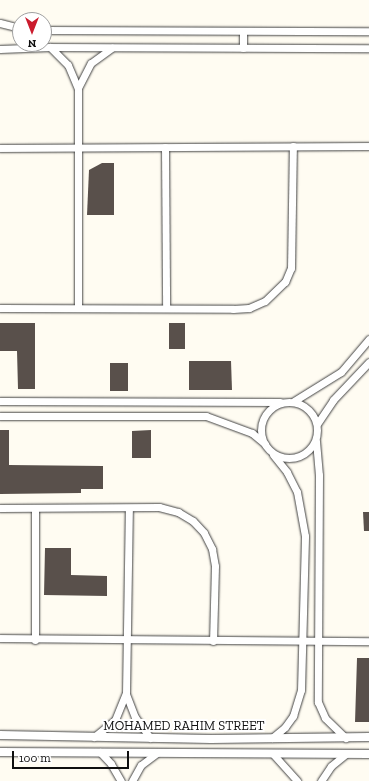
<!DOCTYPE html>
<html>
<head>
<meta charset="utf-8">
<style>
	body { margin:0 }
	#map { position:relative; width:369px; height:781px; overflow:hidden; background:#fffcf2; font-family:"Zilla Slab",serif }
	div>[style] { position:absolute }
	.building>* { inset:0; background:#59504b }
	.roads { filter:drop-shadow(0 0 1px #424242) drop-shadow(0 0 1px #424242) }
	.minor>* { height:7px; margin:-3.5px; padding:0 3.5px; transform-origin:3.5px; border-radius:3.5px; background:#fff }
	.minor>.ring { margin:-3.5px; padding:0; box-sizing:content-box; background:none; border:7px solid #fff; border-radius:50% }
	.tertiary>* { height:8px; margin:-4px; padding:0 4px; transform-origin:4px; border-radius:4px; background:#fff }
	span { translate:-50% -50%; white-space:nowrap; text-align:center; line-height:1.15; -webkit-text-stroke:4px #fff; paint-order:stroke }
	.street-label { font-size:13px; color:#0f0f0f }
	.north { position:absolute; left:12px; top:12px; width:40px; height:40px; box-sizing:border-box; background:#fff; border:1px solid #9f9f9f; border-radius:50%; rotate:180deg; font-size:11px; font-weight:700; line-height:16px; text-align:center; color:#0f0f0f }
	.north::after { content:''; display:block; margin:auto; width:14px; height:18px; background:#cb1b2d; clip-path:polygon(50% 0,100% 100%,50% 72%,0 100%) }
	.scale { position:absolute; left:12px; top:751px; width:117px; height:18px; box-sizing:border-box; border:2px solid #0f0f0f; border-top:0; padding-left:5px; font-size:12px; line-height:14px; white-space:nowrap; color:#0f0f0f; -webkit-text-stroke:3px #fff; paint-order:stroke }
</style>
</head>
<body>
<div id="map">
	<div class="building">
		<i style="clip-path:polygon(102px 163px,114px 163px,114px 215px,87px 215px,89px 170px)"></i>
		<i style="clip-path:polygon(0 323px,35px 323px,35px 389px,18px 389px,17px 351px,0 351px)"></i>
		<i style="clip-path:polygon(169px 323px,185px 323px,185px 349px,169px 349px)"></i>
		<i style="clip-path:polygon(189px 361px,231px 361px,232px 390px,189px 390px)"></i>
		<i style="clip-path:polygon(110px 363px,128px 363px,128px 391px,110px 391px)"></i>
		<i style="clip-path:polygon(0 430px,9px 430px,9px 465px,103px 466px,103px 489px,81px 489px,81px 493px,0 494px)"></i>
		<i style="clip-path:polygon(151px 430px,151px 458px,132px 458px,132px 431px)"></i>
		<i style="clip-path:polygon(363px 512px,369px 512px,369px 531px,364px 531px)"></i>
		<i style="clip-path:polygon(45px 548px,71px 548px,71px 575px,107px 576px,107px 596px,44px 595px)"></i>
		<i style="clip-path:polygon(357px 658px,369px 658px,369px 722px,355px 722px)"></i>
	</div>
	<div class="roads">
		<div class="minor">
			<i style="left:0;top:23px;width:21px;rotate:14deg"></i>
			<i style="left:44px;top:30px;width:325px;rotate:0.2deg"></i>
			<i style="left:50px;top:47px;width:25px;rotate:45deg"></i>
			<i style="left:68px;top:65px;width:25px;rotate:67deg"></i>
			<i style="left:243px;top:48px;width:17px;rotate:-90deg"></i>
			<i style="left:0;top:49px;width:50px;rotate:-2.3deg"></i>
			<i style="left:50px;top:47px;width:319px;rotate:0.2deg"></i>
			<i style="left:165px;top:147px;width:161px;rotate:89.6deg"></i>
			<i style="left:0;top:148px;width:369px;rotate:-0.3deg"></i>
			<i style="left:0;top:308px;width:233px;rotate:0.2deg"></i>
			<i style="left:233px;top:309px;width:16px;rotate:-4deg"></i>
			<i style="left:249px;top:308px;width:17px;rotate:-24deg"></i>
			<i style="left:265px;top:301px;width:28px;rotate:-44deg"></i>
			<i style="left:285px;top:282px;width:15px;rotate:-67deg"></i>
			<i style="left:291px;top:268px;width:122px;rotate:-89.1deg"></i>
			<i style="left:78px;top:308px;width:220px;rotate:-90deg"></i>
			<i style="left:78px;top:88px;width:28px;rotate:-63deg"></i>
			<i style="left:91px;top:63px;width:26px;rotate:-36deg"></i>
			<i style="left:0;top:401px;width:280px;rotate:0.2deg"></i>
			<i style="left:294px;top:401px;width:55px;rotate:-31.7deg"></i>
			<i style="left:341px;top:372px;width:43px;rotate:-49.7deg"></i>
			<i class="ring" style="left:261px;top:402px;width:49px;height:49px"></i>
			<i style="left:0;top:416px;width:206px"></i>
			<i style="left:206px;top:416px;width:49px;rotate:20.3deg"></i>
			<i style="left:252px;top:433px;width:17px;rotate:40deg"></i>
			<i style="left:317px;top:424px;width:29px;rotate:-56deg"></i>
			<i style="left:333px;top:400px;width:52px;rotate:-46.5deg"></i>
			<i style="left:316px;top:441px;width:34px;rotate:85deg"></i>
			<i style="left:319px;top:475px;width:227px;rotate:90.3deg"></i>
			<i style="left:318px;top:702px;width:17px;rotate:66deg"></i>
			<i style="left:325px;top:718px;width:29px;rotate:44deg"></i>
			<i style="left:0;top:508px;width:159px;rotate:-0.4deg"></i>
			<i style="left:159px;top:507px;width:20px;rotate:15deg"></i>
			<i style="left:178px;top:512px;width:17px;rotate:31deg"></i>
			<i style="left:193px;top:521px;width:16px;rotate:47deg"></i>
			<i style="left:204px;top:533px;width:18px;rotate:63deg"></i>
			<i style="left:212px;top:549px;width:17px;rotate:80deg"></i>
			<i style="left:215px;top:566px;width:75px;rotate:91.5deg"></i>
			<i style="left:35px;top:508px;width:132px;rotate:90deg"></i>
			<i style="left:0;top:638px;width:369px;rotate:0.5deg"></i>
			<i style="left:126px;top:694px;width:25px;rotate:69deg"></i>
			<i style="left:135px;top:717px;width:26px;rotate:54deg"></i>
			<i style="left:94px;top:737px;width:27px;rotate:-39deg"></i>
			<i style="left:115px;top:720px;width:29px;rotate:-68deg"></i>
			<i style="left:126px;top:693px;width:185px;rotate:-89.1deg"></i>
			<i style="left:272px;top:738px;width:17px;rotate:-40deg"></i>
			<i style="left:285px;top:727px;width:14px;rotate:-54deg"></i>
			<i style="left:293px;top:716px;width:27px;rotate:-73deg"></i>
			<i style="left:301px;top:690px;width:154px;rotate:-88.5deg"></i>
			<i style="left:305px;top:536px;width:45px;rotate:-100.3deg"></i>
			<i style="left:297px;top:492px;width:22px;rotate:-117deg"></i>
			<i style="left:287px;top:472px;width:22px;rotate:-129deg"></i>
			<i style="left:100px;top:752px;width:16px;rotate:47deg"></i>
			<i style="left:111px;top:764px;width:20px;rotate:60deg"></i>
			<i style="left:273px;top:754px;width:36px;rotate:48deg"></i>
			<i style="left:132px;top:781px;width:18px;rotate:-61deg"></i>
			<i style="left:141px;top:765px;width:20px;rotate:-37deg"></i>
			<i style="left:321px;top:781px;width:18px;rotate:-56deg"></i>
			<i style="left:331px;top:766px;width:19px;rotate:-39deg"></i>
		</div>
		<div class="tertiary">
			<i style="left:0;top:735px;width:211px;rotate:1.1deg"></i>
			<i style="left:211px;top:739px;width:158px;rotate:-0.7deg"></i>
			<i style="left:0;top:752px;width:369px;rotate:0.3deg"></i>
		</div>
	</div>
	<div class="street-label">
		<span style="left:184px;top:726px">MOHAMED RAHIM STREET</span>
	</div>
	<div class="north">N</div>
	<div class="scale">100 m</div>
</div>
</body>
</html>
